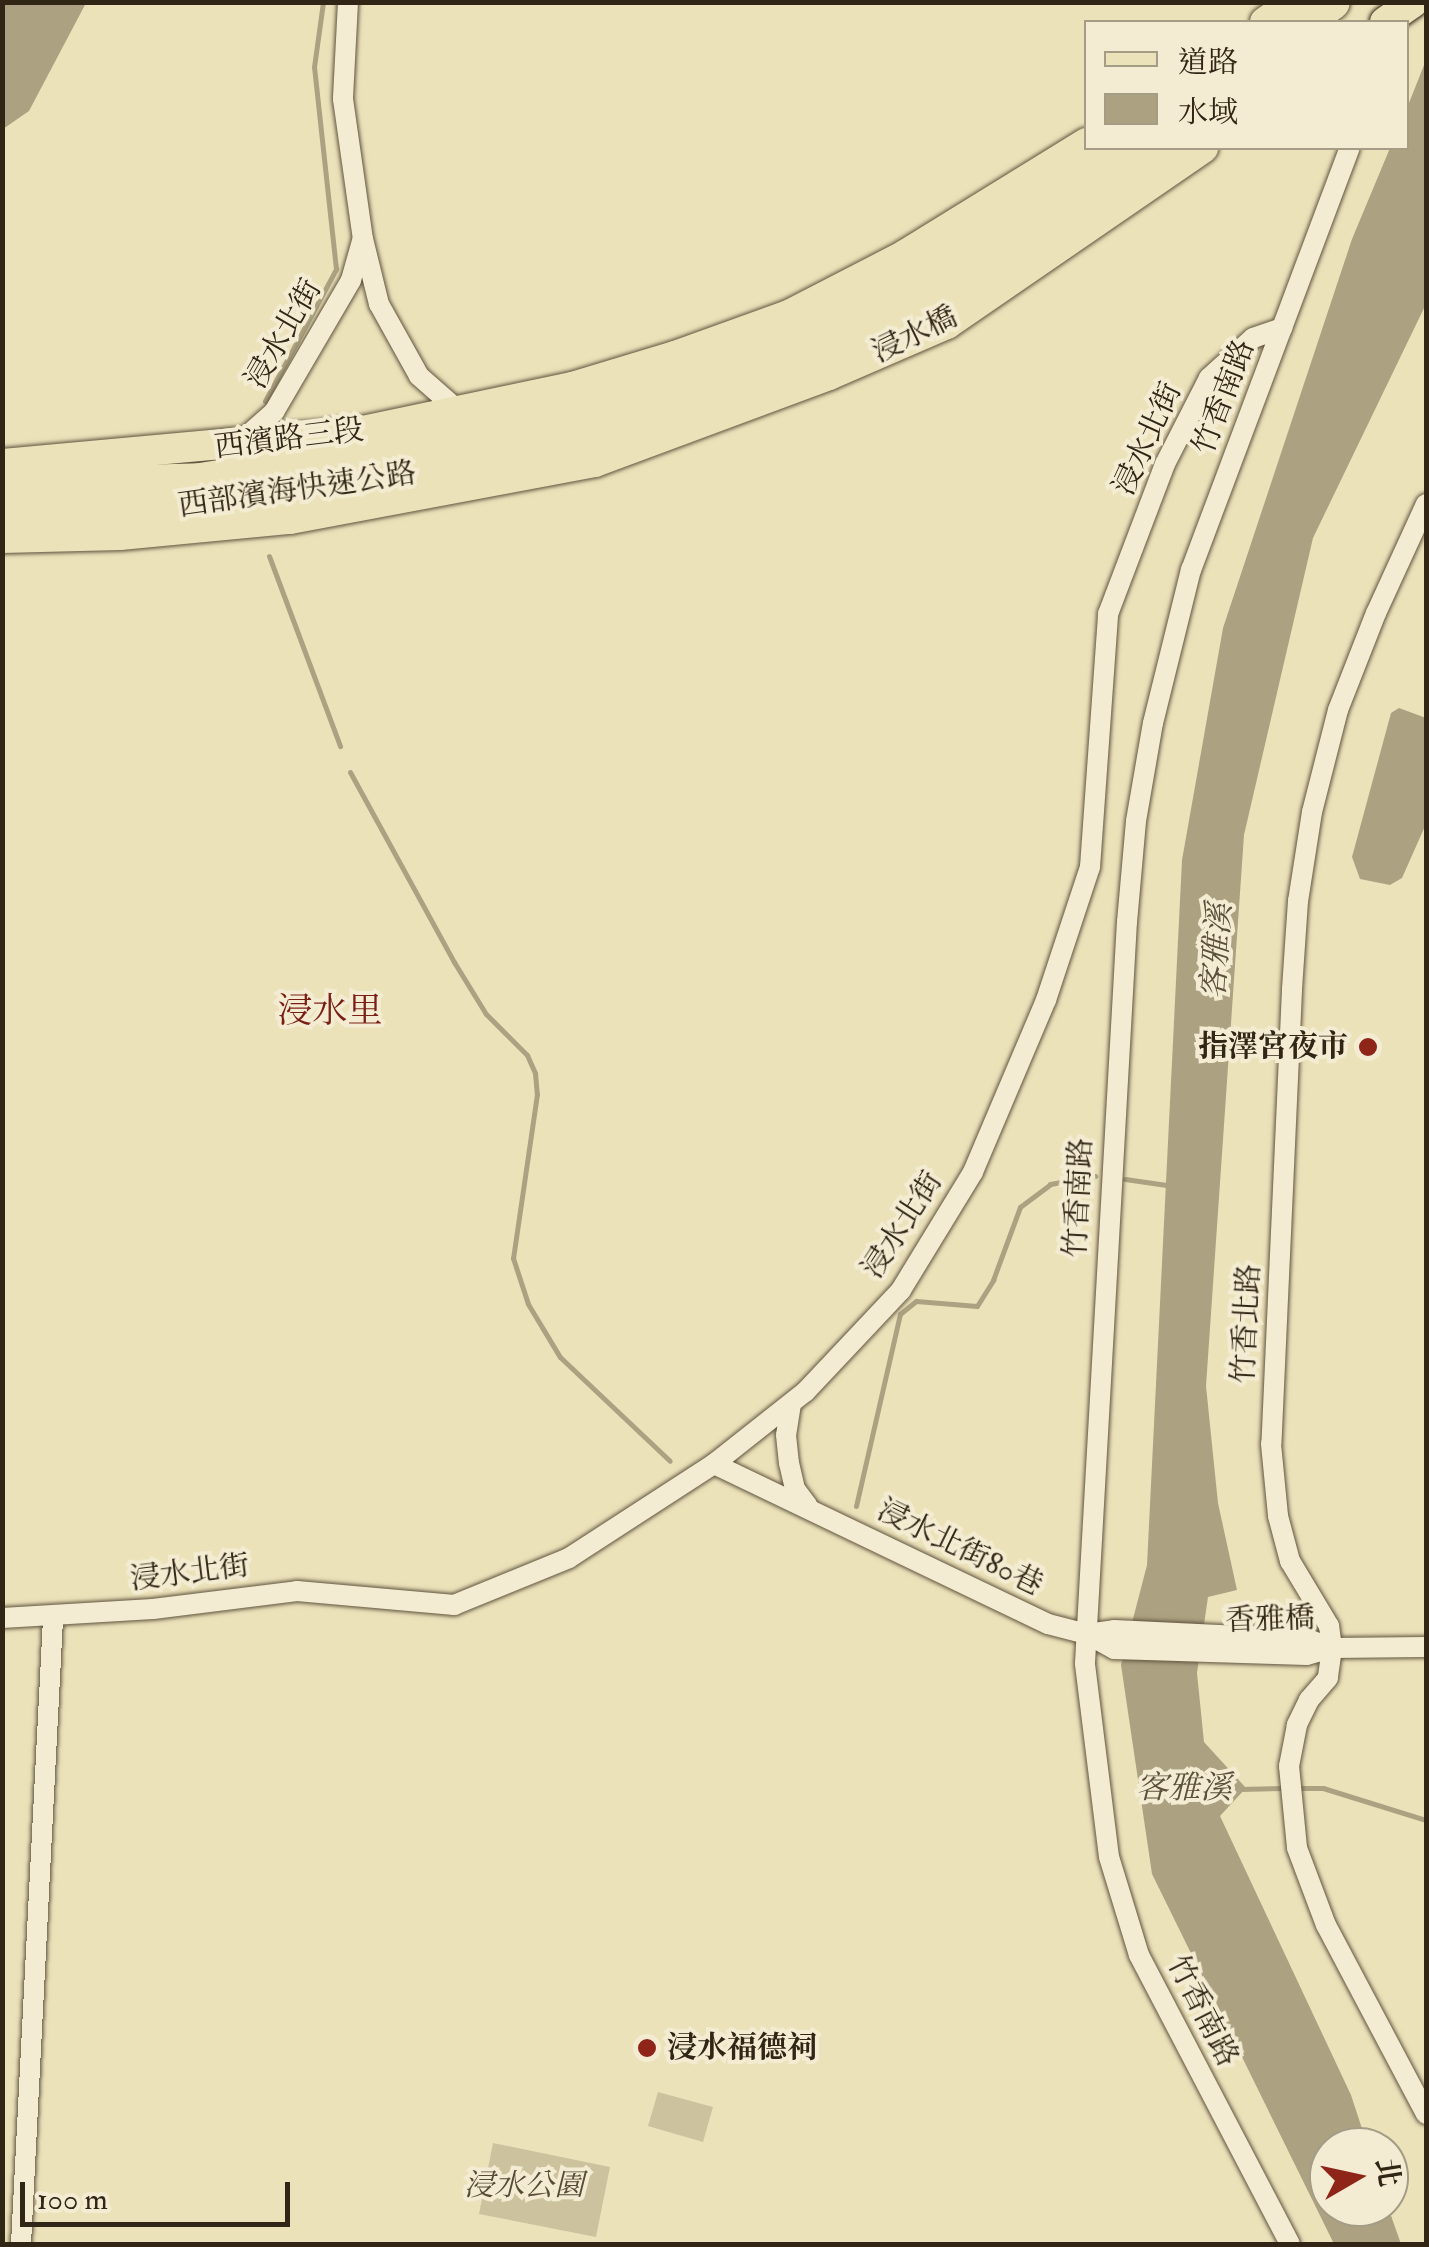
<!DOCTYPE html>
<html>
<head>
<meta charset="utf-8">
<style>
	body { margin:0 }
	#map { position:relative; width:1429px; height:2247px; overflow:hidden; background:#ece2ba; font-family:"IM FELL Double Pica","Noto Serif TC",serif }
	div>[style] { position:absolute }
	.green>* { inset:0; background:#ccc29e }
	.water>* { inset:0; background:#aca282 }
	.stream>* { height:5px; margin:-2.5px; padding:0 2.5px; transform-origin:2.5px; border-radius:2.5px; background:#aca282 }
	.roads { filter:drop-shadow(0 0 2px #60543e) drop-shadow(0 0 2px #60543e) }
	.street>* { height:20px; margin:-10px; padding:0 10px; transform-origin:10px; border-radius:10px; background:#f3ecd2 }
	.primary>* { height:30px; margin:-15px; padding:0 15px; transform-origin:15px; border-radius:15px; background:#ece2ba }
	.highway>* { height:35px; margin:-17.5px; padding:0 17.5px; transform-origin:17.5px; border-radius:17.5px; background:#ece2ba }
	.bridges { filter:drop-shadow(0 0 2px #312515) drop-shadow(0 0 2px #312515) }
	.primary-bridge>* { height:30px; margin:-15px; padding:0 15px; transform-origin:15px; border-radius:15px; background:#ece2ba }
	.dots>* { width:28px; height:28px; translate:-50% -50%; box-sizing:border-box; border:5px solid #f3ecd2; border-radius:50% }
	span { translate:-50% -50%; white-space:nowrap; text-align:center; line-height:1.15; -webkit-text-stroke:8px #f3ecd2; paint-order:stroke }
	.street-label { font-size:30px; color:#312515 }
	.poi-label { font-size:30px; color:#312515; font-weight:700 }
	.right { translate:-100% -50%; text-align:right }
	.left { translate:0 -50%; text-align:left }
	.park-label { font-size:30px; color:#584c37; font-style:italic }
	.water-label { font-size:32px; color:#5c513b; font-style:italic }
	.quarter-label { font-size:35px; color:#7a1f14 }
	.frame { position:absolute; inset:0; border:5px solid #312515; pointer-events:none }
	.legend { position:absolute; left:1084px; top:20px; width:325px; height:130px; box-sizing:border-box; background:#f3ecd2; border:2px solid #a59c86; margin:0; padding:12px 18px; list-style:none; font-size:30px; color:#312515 }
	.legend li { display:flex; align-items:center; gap:20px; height:50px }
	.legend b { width:50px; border:2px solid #a59c86 }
	.north { position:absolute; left:1309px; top:2127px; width:100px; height:100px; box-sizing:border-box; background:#f3ecd2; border:2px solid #a59c86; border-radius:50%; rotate:81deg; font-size:28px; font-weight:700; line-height:40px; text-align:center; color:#312515 }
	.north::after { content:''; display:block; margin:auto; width:35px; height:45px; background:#8f2418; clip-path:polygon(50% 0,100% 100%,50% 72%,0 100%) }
	.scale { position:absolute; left:20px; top:2182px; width:270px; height:45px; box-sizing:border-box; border:5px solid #312515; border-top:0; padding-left:12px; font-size:30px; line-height:35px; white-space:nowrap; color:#312515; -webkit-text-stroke:8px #f3ecd2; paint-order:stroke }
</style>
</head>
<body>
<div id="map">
	<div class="green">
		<i style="clip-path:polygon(658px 2092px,713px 2107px,703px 2142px,648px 2126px)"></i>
		<i style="clip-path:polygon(493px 2143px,610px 2167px,596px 2237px,479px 2214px)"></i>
	</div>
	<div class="water">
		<i style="clip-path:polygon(3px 2px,86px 3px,29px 111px,3px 129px)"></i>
		<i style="clip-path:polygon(1426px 60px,1426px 304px,1313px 538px,1244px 835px,1206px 1386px,1218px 1503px,1237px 1590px,1208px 1597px,1197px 1673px,1204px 1742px,1246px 1788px,1220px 1816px,1351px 2095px,1368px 2147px,1329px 2147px,1329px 2207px,1388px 2207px,1401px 2244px,1334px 2244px,1152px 1874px,1121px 1665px,1147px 1565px,1182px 860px,1223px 628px,1352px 239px,1390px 148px,1406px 148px,1407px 108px)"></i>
		<i style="clip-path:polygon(1399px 708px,1426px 718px,1426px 824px,1402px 878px,1390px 885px,1360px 879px,1352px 857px,1391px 713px)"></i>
	</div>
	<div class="stream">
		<i style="left:265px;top:401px;width:150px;rotate:-61.7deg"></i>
		<i style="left:336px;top:269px;width:203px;rotate:-96.2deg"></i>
		<i style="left:314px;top:67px;width:66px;rotate:-82.1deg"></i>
		<i style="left:269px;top:556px;width:203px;rotate:69.5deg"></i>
		<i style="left:350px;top:772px;width:217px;rotate:61.3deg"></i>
		<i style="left:454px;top:962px;width:61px;rotate:58.4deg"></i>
		<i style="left:486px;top:1014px;width:58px;rotate:45deg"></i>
		<i style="left:527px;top:1055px;width:20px;rotate:66deg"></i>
		<i style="left:535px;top:1073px;width:21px;rotate:85deg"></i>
		<i style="left:537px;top:1094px;width:166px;rotate:98.3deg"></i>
		<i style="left:513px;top:1258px;width:48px;rotate:71.9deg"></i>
		<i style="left:528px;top:1304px;width:62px;rotate:58.9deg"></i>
		<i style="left:560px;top:1357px;width:151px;rotate:43.4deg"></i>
		<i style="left:1125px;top:1179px;width:42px;rotate:8.1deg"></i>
		<i style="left:856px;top:1506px;width:197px;rotate:-77.1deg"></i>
		<i style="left:900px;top:1314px;width:21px;rotate:-39deg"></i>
		<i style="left:916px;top:1301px;width:61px;rotate:4.7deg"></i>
		<i style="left:977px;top:1306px;width:31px;rotate:-58deg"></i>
		<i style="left:993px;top:1280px;width:78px;rotate:-69.7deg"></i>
		<i style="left:1020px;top:1207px;width:38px;rotate:-37deg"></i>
		<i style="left:1050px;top:1184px;width:46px;rotate:-10.1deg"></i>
		<i style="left:1294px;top:1788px;width:29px"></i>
		<i style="left:1323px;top:1788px;width:108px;rotate:17.3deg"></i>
		<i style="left:1239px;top:1789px;width:44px;rotate:-1.3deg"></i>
	</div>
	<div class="roads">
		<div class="street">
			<i style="left:348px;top:2px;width:97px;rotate:93deg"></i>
			<i style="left:343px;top:99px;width:141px;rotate:81.9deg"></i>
			<i style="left:363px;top:239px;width:67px;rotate:76.2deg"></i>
			<i style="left:379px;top:304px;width:82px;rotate:60.9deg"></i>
			<i style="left:419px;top:376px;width:53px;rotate:41.2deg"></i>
			<i style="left:239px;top:443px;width:47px;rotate:-41.5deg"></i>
			<i style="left:274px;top:412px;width:153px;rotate:-59.7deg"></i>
			<i style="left:351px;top:280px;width:41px;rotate:-74.2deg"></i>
			<i style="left:1426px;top:504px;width:120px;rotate:114.6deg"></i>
			<i style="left:1376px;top:613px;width:104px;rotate:111.4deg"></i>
			<i style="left:1338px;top:710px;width:105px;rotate:104.3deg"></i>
			<i style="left:1312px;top:812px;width:90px;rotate:98.9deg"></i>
			<i style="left:1298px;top:901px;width:89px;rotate:93.9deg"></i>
			<i style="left:1292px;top:990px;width:454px;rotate:92.6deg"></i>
			<i style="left:1271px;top:1444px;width:72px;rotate:84.4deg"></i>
			<i style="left:1278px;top:1516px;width:47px;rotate:75.1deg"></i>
			<i style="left:1290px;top:1561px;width:76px;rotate:59deg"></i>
			<i style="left:1329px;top:1626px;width:22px;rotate:82deg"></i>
			<i style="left:1332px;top:1648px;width:30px;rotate:98deg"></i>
			<i style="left:1328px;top:1678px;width:29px;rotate:131deg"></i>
			<i style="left:1309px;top:1700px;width:28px;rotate:116deg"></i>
			<i style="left:1297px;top:1725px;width:42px;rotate:101deg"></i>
			<i style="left:1289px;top:1766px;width:82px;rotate:84.4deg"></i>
			<i style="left:1297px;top:1848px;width:82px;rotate:69.4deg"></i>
			<i style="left:1326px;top:1925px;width:214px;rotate:62.1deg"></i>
			<i style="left:791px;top:1404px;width:31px;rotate:99deg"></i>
			<i style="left:786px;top:1435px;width:28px;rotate:84deg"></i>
			<i style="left:789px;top:1463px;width:27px;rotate:77deg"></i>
			<i style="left:795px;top:1489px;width:21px;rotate:53deg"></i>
			<i style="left:714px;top:1464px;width:370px;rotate:25.6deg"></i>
			<i style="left:1048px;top:1624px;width:40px;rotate:14.4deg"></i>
			<i style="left:1087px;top:1634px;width:31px;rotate:29deg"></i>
			<i style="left:1114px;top:1649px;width:193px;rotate:1.8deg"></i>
			<i style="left:1307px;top:1655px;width:26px;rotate:-16deg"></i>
			<i style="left:1332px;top:1648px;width:94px;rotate:-0.6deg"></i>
			<i style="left:2px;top:1618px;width:151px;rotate:-3.4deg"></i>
			<i style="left:153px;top:1609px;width:145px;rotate:-7.1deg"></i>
			<i style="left:297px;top:1591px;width:158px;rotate:5.1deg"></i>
			<i style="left:454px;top:1605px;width:124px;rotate:-22.2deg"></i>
			<i style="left:569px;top:1558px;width:173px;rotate:-33deg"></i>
			<i style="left:714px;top:1464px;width:116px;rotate:-38.4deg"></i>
			<i style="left:805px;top:1392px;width:140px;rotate:-46.7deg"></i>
			<i style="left:901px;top:1290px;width:138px;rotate:-58.6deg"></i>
			<i style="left:973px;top:1172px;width:187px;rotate:-67deg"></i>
			<i style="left:1046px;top:1000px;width:140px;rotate:-71.7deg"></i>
			<i style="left:1090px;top:867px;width:254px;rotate:-85.9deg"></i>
			<i style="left:1108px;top:614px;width:160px;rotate:-69.2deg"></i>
			<i style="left:1165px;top:464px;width:97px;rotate:-62.9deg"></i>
			<i style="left:1209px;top:378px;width:59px;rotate:-42.3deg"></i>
			<i style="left:1253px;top:338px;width:31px;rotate:-19deg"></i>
			<i style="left:1087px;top:1634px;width:27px;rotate:-8deg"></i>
			<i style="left:1114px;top:1630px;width:194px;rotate:2.7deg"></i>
			<i style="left:1308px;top:1639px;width:26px;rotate:21deg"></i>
			<i style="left:21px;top:2244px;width:627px;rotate:-87.07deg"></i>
			<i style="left:1290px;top:2244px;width:326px;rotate:-117.6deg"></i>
			<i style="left:1139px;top:1955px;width:102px;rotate:-107deg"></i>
			<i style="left:1109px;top:1857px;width:195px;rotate:-97.1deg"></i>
			<i style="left:1085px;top:1663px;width:742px;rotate:-86.76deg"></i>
			<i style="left:1127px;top:922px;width:101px;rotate:-84.9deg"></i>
			<i style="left:1136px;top:821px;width:99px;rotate:-80.2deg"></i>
			<i style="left:1153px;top:723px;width:158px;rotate:-76.1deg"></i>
			<i style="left:1191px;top:570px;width:451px;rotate:-69.4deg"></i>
		</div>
		<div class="primary">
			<i style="left:1265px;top:22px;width:35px;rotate:-35deg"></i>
			<i style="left:2px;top:464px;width:363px;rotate:-5.2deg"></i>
			<i style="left:363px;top:431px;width:214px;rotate:-11.9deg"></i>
			<i style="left:572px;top:387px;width:108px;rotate:-16.8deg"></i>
			<i style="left:675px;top:356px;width:121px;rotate:-19.8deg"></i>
			<i style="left:789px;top:315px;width:131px;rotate:-27.3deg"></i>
			<i style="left:905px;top:255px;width:213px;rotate:-31.7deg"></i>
			<i style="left:2px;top:538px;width:118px;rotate:-1.5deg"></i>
			<i style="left:120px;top:535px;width:171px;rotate:-5.4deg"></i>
			<i style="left:290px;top:519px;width:310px;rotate:-10.6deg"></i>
			<i style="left:595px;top:462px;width:250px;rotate:-20.4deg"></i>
			<i style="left:829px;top:375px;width:129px;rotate:-23.4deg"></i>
			<i style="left:947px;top:324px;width:311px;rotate:-34.5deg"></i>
		</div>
		<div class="highway">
			<i style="left:1303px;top:22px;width:35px;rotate:-35deg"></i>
			<i style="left:2px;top:486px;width:198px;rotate:-1.7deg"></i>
			<i style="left:200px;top:480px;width:209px;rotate:-9.1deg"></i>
			<i style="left:406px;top:447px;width:181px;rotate:-11.8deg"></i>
			<i style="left:583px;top:410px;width:233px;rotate:-20.4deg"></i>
			<i style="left:801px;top:329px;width:132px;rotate:-24.6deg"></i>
			<i style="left:921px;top:274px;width:164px;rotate:-30.3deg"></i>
			<i style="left:1063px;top:191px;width:75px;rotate:-35.2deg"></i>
			<i style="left:2px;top:512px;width:207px;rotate:-1.7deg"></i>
			<i style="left:209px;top:506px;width:200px;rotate:-8deg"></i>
			<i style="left:407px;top:478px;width:186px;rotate:-13.4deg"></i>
			<i style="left:588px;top:435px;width:124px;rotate:-19.3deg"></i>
			<i style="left:705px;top:394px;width:248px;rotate:-22.7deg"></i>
			<i style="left:934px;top:298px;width:283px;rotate:-32deg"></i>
		</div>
	</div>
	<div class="bridges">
		<div class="primary-bridge">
			<i style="left:1385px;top:22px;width:35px;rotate:-35deg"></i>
		</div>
	</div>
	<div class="dots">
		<i style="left:1368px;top:1047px;background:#8f2418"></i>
		<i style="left:647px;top:2048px;background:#8f2418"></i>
	</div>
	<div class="street-label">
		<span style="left:284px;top:334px;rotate:-60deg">浸水北街</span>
		<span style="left:915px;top:335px;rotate:-26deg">浸水橋</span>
		<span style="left:1224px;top:397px;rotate:-69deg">竹香南路</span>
		<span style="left:289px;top:439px;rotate:-7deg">西濱路三段</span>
		<span style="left:1148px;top:439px;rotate:-65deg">浸水北街</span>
		<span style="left:297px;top:490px;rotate:-8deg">西部濱海快速公路</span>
		<span style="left:1079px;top:1198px;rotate:-87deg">竹香南路</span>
		<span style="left:903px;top:1225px;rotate:-57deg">浸水北街</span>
		<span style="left:1247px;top:1324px;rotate:-87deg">竹香北路</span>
		<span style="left:960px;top:1548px;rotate:26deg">浸水北街80巷</span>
		<span style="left:190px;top:1573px;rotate:-7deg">浸水北街</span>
		<span style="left:1270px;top:1620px;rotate:-2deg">香雅橋</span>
		<span style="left:1202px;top:2011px;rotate:63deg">竹香南路</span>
	</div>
	<div class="poi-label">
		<span class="right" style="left:1348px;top:1047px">指澤宮夜市</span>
		<span class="left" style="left:667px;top:2048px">浸水福德祠</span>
	</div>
	<div class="park-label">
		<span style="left:524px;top:2186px">浸水公園</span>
	</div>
	<div class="water-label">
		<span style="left:1217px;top:951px;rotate:-86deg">客雅溪</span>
		<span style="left:1184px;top:1788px">客雅溪</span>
	</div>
	<div class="quarter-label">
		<span style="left:330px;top:1011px">浸水里</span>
	</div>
	<div class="frame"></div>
	<ul class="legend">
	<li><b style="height:12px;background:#ece2ba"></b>道路</li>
	<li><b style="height:28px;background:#aca282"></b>水域</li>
	</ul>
	<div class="north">北</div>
	<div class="scale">100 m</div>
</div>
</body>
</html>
